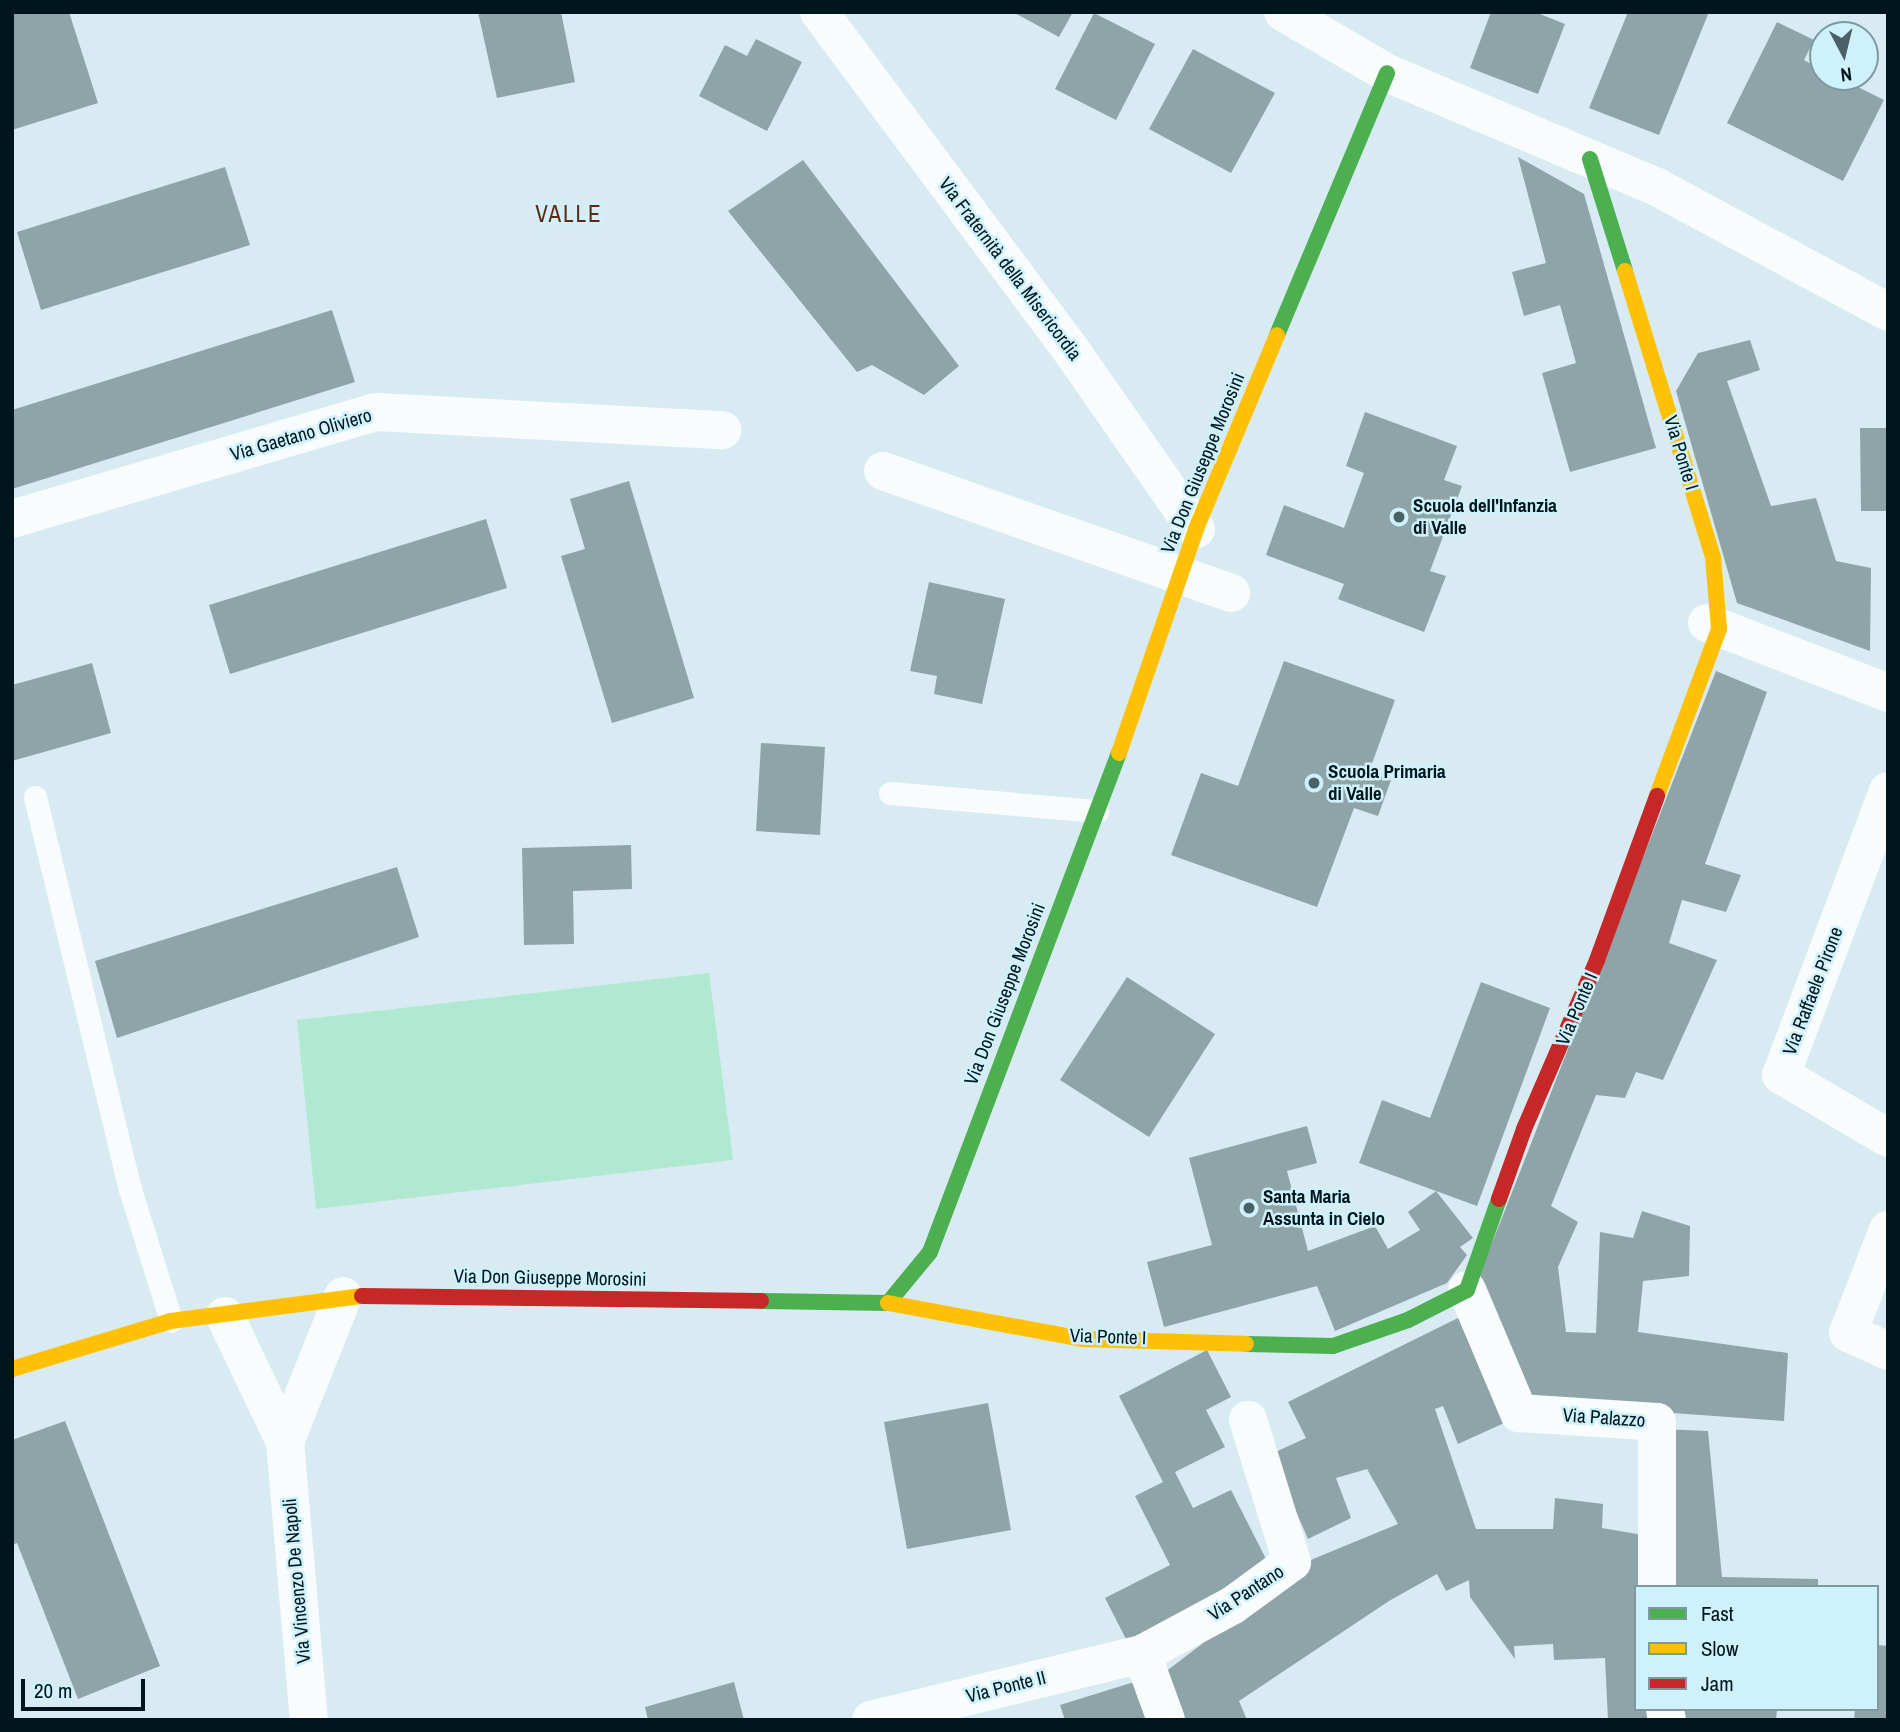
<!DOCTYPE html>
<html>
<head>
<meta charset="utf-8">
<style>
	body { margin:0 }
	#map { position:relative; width:1900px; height:1732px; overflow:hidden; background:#d8ebf2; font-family:"Archivo Narrow",sans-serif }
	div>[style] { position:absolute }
	.green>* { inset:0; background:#b0e8d1 }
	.building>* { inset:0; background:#8fa4a8 }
	.lane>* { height:23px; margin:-11.5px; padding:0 11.5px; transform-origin:11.5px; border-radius:11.5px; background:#f9fcfd }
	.street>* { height:38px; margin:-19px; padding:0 19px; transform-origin:19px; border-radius:19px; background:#f9fcfd }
	.fast>* { height:16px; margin:-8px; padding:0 8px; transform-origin:8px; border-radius:8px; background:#4caf50 }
	.slow>* { height:16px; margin:-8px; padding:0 8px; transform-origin:8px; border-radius:8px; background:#ffc107 }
	.jam>* { height:16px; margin:-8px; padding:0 8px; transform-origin:8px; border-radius:8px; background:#c62828 }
	.dots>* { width:19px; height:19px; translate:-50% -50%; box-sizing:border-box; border:4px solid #cef1fc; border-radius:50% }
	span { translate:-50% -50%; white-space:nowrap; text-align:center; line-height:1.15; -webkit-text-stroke:5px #cef1fc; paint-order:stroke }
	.street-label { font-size:19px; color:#00161c }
	.poi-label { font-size:19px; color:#00161c; font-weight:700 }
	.left { translate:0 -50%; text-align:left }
	.quarter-label { font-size:23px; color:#66250e; letter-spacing:2px }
	.frame { position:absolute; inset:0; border:14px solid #00161c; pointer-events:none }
	.legend { position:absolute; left:1634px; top:1585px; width:245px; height:126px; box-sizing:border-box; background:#cef1fc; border:2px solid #7c99a2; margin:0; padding:9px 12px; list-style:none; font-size:21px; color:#00161c }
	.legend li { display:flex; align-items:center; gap:14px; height:35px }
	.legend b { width:35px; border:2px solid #7c99a2 }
	.north { position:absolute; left:1809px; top:21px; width:70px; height:70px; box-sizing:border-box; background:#cef1fc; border:2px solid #7c99a2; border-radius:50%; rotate:173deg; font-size:19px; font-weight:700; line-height:28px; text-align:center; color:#00161c }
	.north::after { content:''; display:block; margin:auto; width:24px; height:32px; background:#4c6167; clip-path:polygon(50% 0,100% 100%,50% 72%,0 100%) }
	.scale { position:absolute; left:21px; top:1679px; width:124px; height:32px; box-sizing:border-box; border:4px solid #00161c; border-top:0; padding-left:9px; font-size:21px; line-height:24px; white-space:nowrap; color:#00161c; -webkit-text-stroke:5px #cef1fc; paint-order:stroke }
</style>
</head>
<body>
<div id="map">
	<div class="green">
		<i style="clip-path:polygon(709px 973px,733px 1160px,316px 1209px,297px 1020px)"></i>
	</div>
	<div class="building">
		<i style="clip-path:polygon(12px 12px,69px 12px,98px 103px,12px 130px)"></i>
		<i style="clip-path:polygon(478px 12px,561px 12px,575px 82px,497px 98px)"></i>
		<i style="clip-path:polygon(1013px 12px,1073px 12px,1059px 37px)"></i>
		<i style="clip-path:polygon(1491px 12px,1535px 12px,1565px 24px,1538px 94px,1470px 68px)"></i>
		<i style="clip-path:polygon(1628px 12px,1709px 12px,1659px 135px,1589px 108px)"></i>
		<i style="clip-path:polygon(1094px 13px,1155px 44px,1116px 120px,1055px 89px)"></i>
		<i style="clip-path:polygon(1777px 22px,1814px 40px,1804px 60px,1823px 70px,1823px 77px,1838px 77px,1884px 100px,1843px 181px,1727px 123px)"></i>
		<i style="clip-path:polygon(756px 39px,802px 62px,767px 131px,699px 96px,725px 45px,747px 56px)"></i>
		<i style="clip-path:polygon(1193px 49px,1275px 93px,1231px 173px,1149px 129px)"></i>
		<i style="clip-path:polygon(1518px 157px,1584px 194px,1656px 448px,1570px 472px,1542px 373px,1576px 363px,1560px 305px,1524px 316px,1512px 272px,1546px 263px)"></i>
		<i style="clip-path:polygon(803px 160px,959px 366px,924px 395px,872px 365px,857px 372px,728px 211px)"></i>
		<i style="clip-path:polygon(225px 167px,250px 245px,41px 310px,17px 232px)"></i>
		<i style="clip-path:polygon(332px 310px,355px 382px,12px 489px,12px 410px)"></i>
		<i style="clip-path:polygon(1750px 340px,1760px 370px,1727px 381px,1771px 506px,1816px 498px,1836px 561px,1871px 568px,1870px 651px,1737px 603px,1676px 391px,1698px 353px)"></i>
		<i style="clip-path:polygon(1365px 412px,1457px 446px,1444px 480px,1462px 486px,1430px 571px,1446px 576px,1424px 632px,1338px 599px,1344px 584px,1266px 555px,1284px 505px,1344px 528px,1364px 473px,1346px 466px)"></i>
		<i style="clip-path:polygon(1860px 428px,1888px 428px,1888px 511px,1861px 511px)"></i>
		<i style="clip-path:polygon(629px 481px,694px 698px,612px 723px,561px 556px,585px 549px,570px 499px)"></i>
		<i style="clip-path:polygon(486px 519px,507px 588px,230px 674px,209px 605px)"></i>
		<i style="clip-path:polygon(929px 582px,1005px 599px,982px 704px,934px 694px,937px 676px,910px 671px)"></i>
		<i style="clip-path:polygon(1284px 661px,1395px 700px,1369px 772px,1391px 780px,1378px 816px,1354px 808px,1317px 907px,1171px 855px,1201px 773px,1238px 786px)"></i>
		<i style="clip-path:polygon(92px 663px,111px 733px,12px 761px,12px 685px)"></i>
		<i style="clip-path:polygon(1716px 671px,1767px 692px,1705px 864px,1741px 875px,1726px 912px,1682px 900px,1669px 943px,1717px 960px,1663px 1080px,1636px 1072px,1625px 1098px,1596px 1095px,1551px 1206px,1578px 1222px,1558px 1267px,1566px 1332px,1596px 1333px,1600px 1232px,1633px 1238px,1642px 1211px,1690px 1226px,1689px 1276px,1643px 1281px,1638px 1332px,1788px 1353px,1784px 1421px,1520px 1402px,1480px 1274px)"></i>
		<i style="clip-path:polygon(761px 743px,825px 747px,820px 835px,756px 831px)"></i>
		<i style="clip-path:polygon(631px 845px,632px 889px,573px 891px,574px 944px,524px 945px,522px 848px)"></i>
		<i style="clip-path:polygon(397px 867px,419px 937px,117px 1038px,95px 961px)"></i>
		<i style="clip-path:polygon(1127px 977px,1215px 1034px,1149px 1137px,1060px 1080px)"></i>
		<i style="clip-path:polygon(1481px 982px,1550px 1008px,1477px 1206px,1436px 1191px,1473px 1238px,1460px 1247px,1467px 1255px,1447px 1283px,1335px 1331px,1317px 1286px,1164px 1327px,1147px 1262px,1212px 1245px,1189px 1158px,1307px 1126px,1317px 1163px,1287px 1171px,1308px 1251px,1375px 1226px,1388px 1249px,1420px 1230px,1408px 1212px,1436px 1191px,1359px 1163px,1382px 1100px,1430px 1118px)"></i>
		<i style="clip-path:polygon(1464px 1315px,1513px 1419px,1458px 1444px,1443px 1406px,1435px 1409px,1476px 1529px,1553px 1529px,1555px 1498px,1603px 1504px,1602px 1528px,1643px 1535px,1639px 1587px,1636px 1587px,1636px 1709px,1660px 1709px,1661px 1720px,1608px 1720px,1605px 1658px,1554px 1660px,1553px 1644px,1514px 1646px,1515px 1659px,1470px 1597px,1469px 1580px,1446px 1591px,1437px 1574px,1389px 1601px,1239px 1701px,1247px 1720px,1177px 1720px,1160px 1676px,1313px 1559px,1398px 1524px,1367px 1469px,1336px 1478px,1351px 1518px,1308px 1539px,1271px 1454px,1306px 1438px,1288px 1402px)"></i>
		<i style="clip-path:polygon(1207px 1350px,1231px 1397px,1206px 1410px,1225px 1447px,1175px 1472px,1193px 1508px,1231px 1490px,1271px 1569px,1128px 1643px,1105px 1598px,1170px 1565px,1135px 1496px,1163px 1482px,1119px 1396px)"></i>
		<i style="clip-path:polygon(988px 1403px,1011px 1530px,907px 1549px,884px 1422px)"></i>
		<i style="clip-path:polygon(65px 1421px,160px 1666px,78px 1699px,17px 1543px,12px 1545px,12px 1440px)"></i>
		<i style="clip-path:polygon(1661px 1429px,1708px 1431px,1722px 1577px,1818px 1579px,1818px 1587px,1666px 1587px)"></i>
		<i style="clip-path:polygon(1877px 1645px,1888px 1646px,1888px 1720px,1854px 1720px,1855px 1709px,1877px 1709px)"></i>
		<i style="clip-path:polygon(1147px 1678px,1161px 1720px,1065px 1720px,1060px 1705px)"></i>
		<i style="clip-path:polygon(734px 1682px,744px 1720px,648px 1720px,645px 1707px)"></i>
		<i style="clip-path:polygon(1673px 1709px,1777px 1709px,1776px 1720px,1674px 1720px)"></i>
	</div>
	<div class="lane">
		<i style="left:890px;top:793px;width:208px;rotate:5deg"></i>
		<i style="left:35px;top:797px;width:403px;rotate:76.4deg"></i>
		<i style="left:130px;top:1189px;width:138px;rotate:72.7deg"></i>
	</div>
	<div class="street">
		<i style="left:819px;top:12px;width:425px;rotate:53.3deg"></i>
		<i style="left:1073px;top:353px;width:215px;rotate:55.1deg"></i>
		<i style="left:1283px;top:12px;width:121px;rotate:30.4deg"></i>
		<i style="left:1387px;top:73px;width:293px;rotate:22.9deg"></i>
		<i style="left:1657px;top:187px;width:263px;rotate:28.4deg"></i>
		<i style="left:883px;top:471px;width:369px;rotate:19.3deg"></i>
		<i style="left:12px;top:519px;width:379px;rotate:-16.4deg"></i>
		<i style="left:376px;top:412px;width:347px;rotate:3deg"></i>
		<i style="left:1707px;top:623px;width:194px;rotate:21.1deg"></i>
		<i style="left:1888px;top:791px;width:303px;rotate:110.6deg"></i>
		<i style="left:1781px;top:1075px;width:124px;rotate:30.5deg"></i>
		<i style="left:1888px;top:1230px;width:110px;rotate:111.2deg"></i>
		<i style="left:1848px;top:1333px;width:44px;rotate:24.2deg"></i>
		<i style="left:1467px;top:1290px;width:134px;rotate:67.1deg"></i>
		<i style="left:1519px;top:1413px;width:138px;rotate:3.7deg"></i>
		<i style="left:1657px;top:1422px;width:165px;rotate:90deg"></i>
		<i style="left:225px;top:1316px;width:140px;rotate:64.5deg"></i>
		<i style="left:285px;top:1442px;width:157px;rotate:-68.3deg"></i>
		<i style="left:285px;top:1442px;width:279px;rotate:85.1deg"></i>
		<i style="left:1142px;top:1654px;width:70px;rotate:70deg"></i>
		<i style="left:1665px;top:1709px;width:11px;rotate:80deg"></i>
		<i style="left:871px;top:1720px;width:279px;rotate:-13.7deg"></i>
		<i style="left:1142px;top:1654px;width:103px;rotate:-28.3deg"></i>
		<i style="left:1233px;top:1605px;width:73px;rotate:-36.1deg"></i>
		<i style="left:1292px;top:1562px;width:149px;rotate:-107.2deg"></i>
	</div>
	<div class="fast">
		<i style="left:1590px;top:159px;width:117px;rotate:72.6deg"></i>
		<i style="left:1277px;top:335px;width:284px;rotate:-67.2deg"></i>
		<i style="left:761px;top:1301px;width:127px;rotate:0.9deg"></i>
		<i style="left:888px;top:1303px;width:66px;rotate:-50.5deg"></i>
		<i style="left:930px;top:1252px;width:534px;rotate:-69.26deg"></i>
		<i style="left:1246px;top:1344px;width:87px;rotate:1.3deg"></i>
		<i style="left:1333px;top:1346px;width:79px;rotate:-19.1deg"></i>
		<i style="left:1408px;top:1320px;width:66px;rotate:-27deg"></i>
		<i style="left:1467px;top:1290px;width:96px;rotate:-70.6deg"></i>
	</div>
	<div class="slow">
		<i style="left:1625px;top:271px;width:299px;rotate:72.9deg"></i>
		<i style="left:1713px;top:557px;width:72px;rotate:85.2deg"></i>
		<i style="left:1719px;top:629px;width:178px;rotate:110.4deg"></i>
		<i style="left:1119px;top:753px;width:237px;rotate:-71deg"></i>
		<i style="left:1196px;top:529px;width:210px;rotate:-67.3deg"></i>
		<i style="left:888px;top:1303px;width:197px;rotate:10.5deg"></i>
		<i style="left:1082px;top:1339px;width:164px;rotate:1.7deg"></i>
		<i style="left:12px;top:1369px;width:166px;rotate:-16.8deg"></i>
		<i style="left:171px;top:1321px;width:193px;rotate:-7.5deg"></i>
	</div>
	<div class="jam">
		<i style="left:1499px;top:1199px;width:74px;rotate:-70.3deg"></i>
		<i style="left:1524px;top:1129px;width:184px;rotate:-66.6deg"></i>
		<i style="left:1597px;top:960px;width:175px;rotate:-69.9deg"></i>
		<i style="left:362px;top:1296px;width:399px;rotate:0.7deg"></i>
	</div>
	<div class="dots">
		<i style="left:1399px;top:517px;background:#4c6167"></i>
		<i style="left:1314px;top:783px;background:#4c6167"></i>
		<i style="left:1249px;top:1208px;background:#4c6167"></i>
	</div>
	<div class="street-label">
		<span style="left:1010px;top:269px;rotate:53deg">Via Fraternità della Misericordia</span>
		<span style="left:301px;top:435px;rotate:-16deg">Via Gaetano Oliviero</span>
		<span style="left:1681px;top:453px;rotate:73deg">Via Ponte I</span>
		<span style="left:1203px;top:463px;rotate:-68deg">Via Don Giuseppe Morosini</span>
		<span style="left:1813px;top:991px;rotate:-69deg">Via Raffaele Pirone</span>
		<span style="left:1005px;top:994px;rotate:-69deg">Via Don Giuseppe Morosini</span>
		<span style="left:1577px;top:1009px;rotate:-67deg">Via Ponte I</span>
		<span style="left:550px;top:1278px;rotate:1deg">Via Don Giuseppe Morosini</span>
		<span style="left:1108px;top:1337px;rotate:2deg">Via Ponte I</span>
		<span style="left:1604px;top:1418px;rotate:4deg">Via Palazzo</span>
		<span style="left:297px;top:1581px;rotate:-95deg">Via Vincenzo De Napoli</span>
		<span style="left:1246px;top:1593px;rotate:-33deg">Via Pantano</span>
		<span style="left:1006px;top:1687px;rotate:-14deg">Via Ponte II</span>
	</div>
	<div class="poi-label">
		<span class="left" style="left:1413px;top:517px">Scuola dell'Infanzia<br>di Valle</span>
		<span class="left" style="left:1328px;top:783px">Scuola Primaria<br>di Valle</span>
		<span class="left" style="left:1263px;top:1208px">Santa Maria<br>Assunta in Cielo</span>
	</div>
	<div class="quarter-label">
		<span style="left:569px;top:214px">VALLE</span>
	</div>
	<div class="frame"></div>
	<ul class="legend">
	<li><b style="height:9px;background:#4caf50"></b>Fast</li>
	<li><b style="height:9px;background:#ffc107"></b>Slow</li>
	<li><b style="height:9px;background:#c62828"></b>Jam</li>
	</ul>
	<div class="north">N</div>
	<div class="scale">20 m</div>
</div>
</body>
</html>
